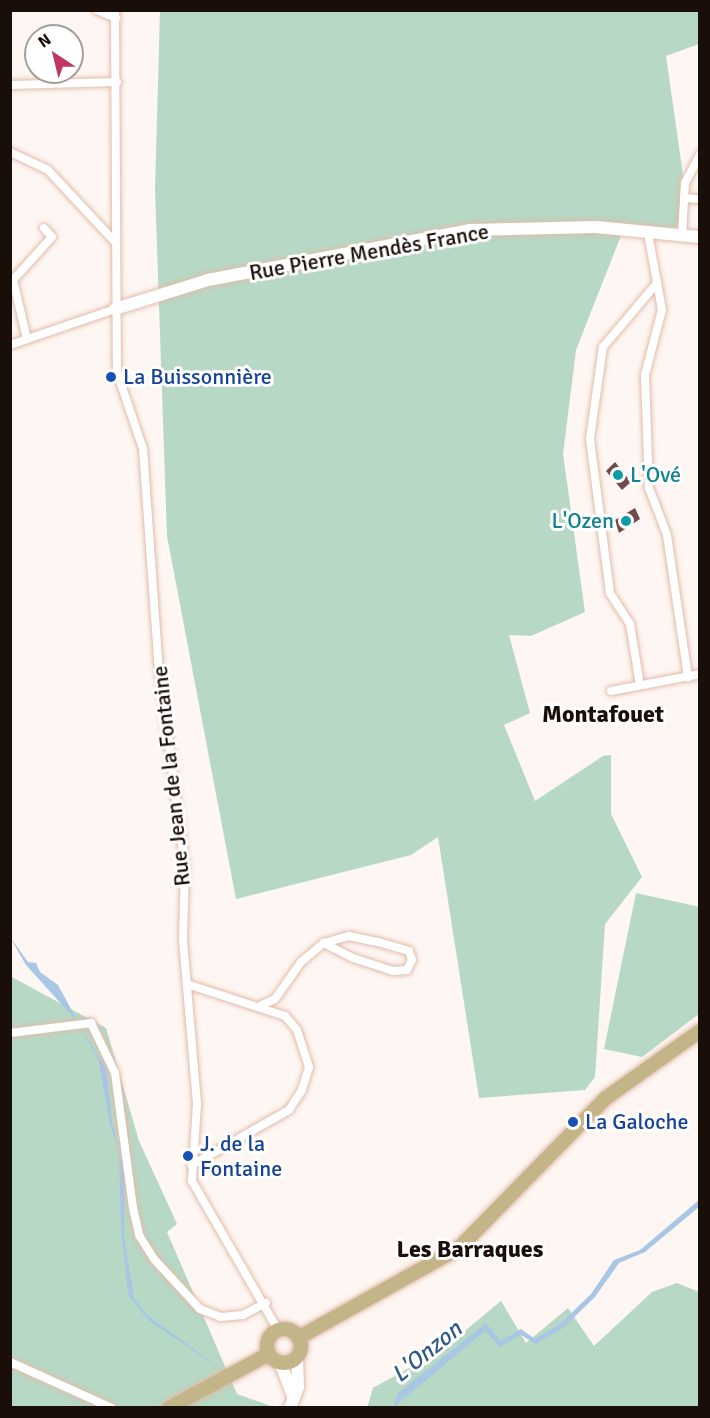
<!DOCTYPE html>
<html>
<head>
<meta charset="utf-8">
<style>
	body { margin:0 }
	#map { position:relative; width:710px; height:1418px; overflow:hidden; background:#fef6f2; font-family:Signika,sans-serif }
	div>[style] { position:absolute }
	.green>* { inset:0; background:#b6d8c4 }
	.water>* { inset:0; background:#a9c6e5 }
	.building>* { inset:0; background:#6f4c4a }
	.roads { filter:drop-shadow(0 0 2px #e1bcab) drop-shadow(0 0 2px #e1bcab) }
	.street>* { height:8px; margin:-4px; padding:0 4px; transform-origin:4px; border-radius:4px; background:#fff }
	.secondary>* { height:12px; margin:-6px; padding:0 6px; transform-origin:6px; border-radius:6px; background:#fff }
	.primary>* { height:14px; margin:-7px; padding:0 7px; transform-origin:7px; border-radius:7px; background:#c4b589 }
	.primary>.ring { margin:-7px; padding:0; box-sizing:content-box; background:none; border:14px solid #c4b589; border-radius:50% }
	.dots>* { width:16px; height:16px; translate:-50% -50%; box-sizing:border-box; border:3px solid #fff; border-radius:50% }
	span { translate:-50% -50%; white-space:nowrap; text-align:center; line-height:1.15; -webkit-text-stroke:6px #fff; paint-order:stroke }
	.street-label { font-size:22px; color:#1a0e08 }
	.transit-label { font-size:22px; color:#164399 }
	.left { translate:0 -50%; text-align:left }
	.culture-label { font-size:22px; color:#0d838f }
	.right { translate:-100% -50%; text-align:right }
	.neighbourhood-label { font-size:24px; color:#1a0e08; font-weight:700 }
	.water-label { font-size:24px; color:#305a85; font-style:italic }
	.frame { position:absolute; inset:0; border:12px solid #1a0e08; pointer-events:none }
	.north { position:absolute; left:24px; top:24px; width:60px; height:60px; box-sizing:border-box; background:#fff; border:2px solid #a39f9c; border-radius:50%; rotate:325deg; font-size:16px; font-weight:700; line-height:24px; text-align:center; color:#1a0e08 }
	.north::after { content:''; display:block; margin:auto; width:21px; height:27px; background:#c23667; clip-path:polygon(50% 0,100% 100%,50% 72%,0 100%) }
</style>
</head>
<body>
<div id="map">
	<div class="green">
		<i style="clip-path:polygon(160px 11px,699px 11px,699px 44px,666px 56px,683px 175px,678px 229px,622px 233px,576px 350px,563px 454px,585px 612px,531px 636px,509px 635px,530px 713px,504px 725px,535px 801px,603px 756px,611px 755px,611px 814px,642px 877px,605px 924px,595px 1077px,585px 1090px,479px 1098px,438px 837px,411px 855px,236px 899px,167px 536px,155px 189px)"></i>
		<i style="clip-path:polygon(636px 893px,700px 907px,699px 1014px,642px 1057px,604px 1049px)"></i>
		<i style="clip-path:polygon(10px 976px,106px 1028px,139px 1141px,177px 1224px,167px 1232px,237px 1394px,274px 1407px,11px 1407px)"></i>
		<i style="clip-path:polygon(677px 1283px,699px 1292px,699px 1407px,367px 1408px,373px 1388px,443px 1349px,501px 1301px,526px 1343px,568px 1308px,594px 1346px,652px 1292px)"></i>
	</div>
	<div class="water">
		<i style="clip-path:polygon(10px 937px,28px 962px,36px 963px,40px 972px,58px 985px,77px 1020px,92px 1017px,78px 1025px,106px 1067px,112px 1122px,125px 1172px,124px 1236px,134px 1298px,147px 1315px,224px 1371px,149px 1321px,128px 1295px,121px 1227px,119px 1151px,110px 1124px,98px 1058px,73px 1017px,26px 965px)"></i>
		<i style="clip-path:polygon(699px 1200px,699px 1207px,645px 1252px,619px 1263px,595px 1297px,563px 1328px,536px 1344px,521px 1335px,500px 1347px,485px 1331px,394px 1407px,397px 1394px,486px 1323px,501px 1341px,521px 1329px,535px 1339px,560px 1324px,591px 1294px,614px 1260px,640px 1250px)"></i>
	</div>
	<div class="building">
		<i style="clip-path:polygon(615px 462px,631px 482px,622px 490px,606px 471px)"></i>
		<i style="clip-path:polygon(635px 508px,640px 519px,619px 533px,615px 520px)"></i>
	</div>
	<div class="roads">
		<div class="street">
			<i style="left:97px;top:10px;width:21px;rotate:23deg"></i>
			<i style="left:115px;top:10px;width:362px;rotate:89.7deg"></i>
			<i style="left:117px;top:372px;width:81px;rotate:71.3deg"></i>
			<i style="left:143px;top:449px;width:212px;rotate:85.9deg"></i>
			<i style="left:158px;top:660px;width:209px;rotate:82.6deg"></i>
			<i style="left:185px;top:867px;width:73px;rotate:91.6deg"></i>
			<i style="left:183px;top:940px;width:165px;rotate:85.1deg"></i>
			<i style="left:197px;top:1104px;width:77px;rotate:93.7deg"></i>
			<i style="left:192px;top:1181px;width:172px;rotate:60deg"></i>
			<i style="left:10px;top:85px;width:107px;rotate:-1.6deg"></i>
			<i style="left:10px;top:152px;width:42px;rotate:25.3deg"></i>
			<i style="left:48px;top:170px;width:97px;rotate:47.1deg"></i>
			<i style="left:684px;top:198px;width:16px;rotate:4deg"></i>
			<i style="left:648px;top:233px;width:78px;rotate:79.7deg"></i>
			<i style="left:662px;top:310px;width:67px;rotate:104.7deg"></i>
			<i style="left:645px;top:375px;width:113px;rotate:88deg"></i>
			<i style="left:649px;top:488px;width:50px;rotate:69deg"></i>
			<i style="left:667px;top:535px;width:144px;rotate:81.6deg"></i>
			<i style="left:682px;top:235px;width:52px;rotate:-86.7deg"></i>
			<i style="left:685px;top:183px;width:32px;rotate:-62deg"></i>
			<i style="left:27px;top:339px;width:61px;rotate:-103.3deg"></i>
			<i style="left:13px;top:280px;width:58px;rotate:-47.8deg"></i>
			<i style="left:52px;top:237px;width:12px;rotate:-132deg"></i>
			<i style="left:10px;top:345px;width:111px;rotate:-18.9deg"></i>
			<i style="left:640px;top:685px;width:62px;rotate:-99.3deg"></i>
			<i style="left:630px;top:624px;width:37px;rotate:-123deg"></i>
			<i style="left:610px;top:593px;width:155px;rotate:-97.4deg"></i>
			<i style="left:590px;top:439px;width:93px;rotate:-82deg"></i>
			<i style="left:603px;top:347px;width:84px;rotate:-49.8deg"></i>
			<i style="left:611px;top:691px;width:91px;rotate:-10.8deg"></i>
			<i style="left:187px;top:984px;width:103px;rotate:18.1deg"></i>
			<i style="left:285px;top:1016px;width:18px;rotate:49deg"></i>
			<i style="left:297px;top:1030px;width:39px;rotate:72deg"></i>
			<i style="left:309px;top:1067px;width:24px;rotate:107deg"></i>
			<i style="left:302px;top:1090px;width:24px;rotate:123deg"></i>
			<i style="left:289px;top:1110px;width:112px;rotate:150.4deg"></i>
			<i style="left:262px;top:1005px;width:14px;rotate:-25deg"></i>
			<i style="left:275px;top:999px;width:45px;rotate:-54.9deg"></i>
			<i style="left:301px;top:962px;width:30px;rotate:-40deg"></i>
			<i style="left:324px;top:943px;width:26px;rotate:-16deg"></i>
			<i style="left:349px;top:936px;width:30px;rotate:12deg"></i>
			<i style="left:378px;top:942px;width:32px;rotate:16deg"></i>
			<i style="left:409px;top:951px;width:9px;rotate:72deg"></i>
			<i style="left:412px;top:960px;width:11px;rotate:117deg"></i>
			<i style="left:407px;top:970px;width:14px;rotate:176deg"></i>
			<i style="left:393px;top:971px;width:42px;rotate:-162deg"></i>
			<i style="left:353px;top:958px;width:33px;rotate:-153deg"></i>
			<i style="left:10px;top:1033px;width:82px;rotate:-7deg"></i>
			<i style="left:91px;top:1023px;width:55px;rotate:64.4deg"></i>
			<i style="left:115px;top:1073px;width:136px;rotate:82.4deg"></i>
			<i style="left:133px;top:1208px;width:28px;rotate:77deg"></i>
			<i style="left:139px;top:1235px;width:28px;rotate:58deg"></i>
			<i style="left:154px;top:1259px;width:68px;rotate:47.4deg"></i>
			<i style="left:200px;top:1309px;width:22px;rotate:21deg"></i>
			<i style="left:221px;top:1317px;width:22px;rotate:-5deg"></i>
			<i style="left:243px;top:1315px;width:26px;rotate:-28deg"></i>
			<i style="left:10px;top:1362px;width:112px;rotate:24.3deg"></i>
		</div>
		<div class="secondary">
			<i style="left:115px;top:309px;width:97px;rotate:-17.3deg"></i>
			<i style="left:208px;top:280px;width:267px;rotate:-10.8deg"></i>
			<i style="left:470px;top:230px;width:126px;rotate:-1.4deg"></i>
			<i style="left:596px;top:227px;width:104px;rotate:5.5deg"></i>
			<i style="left:280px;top:1362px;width:34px;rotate:69deg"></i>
			<i style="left:290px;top:1408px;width:22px;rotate:-69deg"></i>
			<i style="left:298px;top:1387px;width:29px;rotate:-92deg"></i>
		</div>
		<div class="primary">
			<i class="ring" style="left:267px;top:1329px;width:20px;height:20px"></i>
			<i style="left:298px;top:1338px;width:184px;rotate:-29.2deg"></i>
			<i style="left:459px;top:1248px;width:210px;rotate:-45.6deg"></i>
			<i style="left:606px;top:1098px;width:115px;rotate:-35.5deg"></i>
			<i style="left:169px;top:1408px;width:114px;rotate:-28.4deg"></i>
		</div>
	</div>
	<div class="dots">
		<i style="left:111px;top:377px;background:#1a4fb4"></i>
		<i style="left:618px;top:475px;background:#0f9aa8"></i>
		<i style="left:626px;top:521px;background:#0f9aa8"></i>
		<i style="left:573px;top:1122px;background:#1a4fb4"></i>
		<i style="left:188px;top:1156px;background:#1a4fb4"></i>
	</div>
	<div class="street-label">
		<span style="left:369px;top:252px;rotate:-10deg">Rue Pierre Mendès France</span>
		<span style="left:171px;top:776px;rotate:-96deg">Rue Jean de la Fontaine</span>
	</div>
	<div class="transit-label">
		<span class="left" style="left:123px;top:377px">La Buissonnière</span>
		<span class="left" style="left:585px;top:1122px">La Galoche</span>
		<span class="left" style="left:200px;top:1156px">J. de la<br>Fontaine</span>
	</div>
	<div class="culture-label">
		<span class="left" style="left:630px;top:475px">L'Ové</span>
		<span class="right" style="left:614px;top:521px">L'Ozen</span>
	</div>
	<div class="neighbourhood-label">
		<span style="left:603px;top:715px">Montafouet</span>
		<span style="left:470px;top:1250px">Les Barraques</span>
	</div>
	<div class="water-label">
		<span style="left:427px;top:1352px;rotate:-39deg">L'Onzon</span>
	</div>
	<div class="frame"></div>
	<div class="north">N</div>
</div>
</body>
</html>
